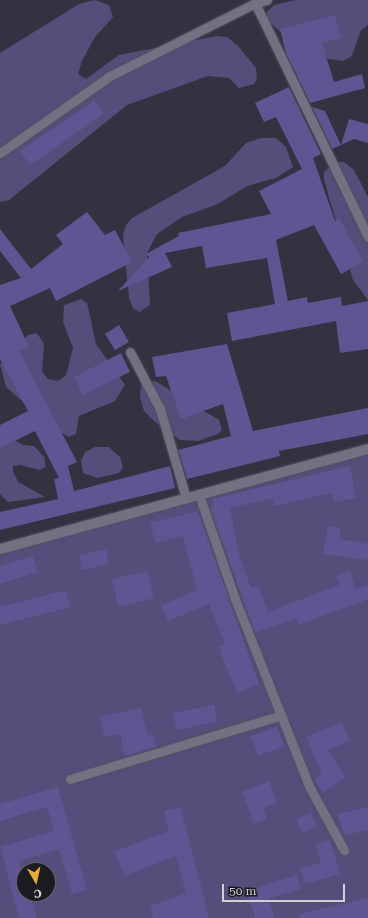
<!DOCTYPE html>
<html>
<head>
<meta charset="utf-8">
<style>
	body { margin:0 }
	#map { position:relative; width:368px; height:918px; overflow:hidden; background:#343240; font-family:"Roboto Serif",serif }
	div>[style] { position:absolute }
	.green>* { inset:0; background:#554d7a }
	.building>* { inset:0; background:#605493 }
	.roads { filter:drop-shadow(0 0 1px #52515c) drop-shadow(0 0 1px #52515c) }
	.lane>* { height:9px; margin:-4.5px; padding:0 4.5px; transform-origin:4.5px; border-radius:4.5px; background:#737181 }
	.secondary>* { height:10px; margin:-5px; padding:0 5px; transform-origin:5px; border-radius:5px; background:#737181 }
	span { translate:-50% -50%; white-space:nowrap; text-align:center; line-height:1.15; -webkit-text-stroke:4px #1c1b21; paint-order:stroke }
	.north { position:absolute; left:16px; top:862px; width:40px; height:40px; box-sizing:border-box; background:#1c1b21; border:1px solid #64636b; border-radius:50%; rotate:171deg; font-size:11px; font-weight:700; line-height:16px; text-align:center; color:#d1d0d9 }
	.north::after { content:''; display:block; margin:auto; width:14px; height:18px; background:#e6ac36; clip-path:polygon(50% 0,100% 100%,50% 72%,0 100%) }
	.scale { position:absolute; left:222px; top:884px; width:123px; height:18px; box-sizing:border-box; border:2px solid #d1d0d9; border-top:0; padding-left:5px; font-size:12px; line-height:14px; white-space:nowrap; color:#d1d0d9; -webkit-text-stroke:3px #1c1b21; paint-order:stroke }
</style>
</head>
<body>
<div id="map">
	<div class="green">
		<i style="clip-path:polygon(95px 0,109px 5px,113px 17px,95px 37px,82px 61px,78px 74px,86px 79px,119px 55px,217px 36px,227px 37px,238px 46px,256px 68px,257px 79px,254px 84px,239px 88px,229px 78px,208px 76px,127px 105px,9px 200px,0 202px,0 53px,79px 4px)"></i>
		<i style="clip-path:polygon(296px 0,368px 0,368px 25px,361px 30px,352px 56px,343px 61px,309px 56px,269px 22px,266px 13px,274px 5px)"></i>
		<i style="clip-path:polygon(261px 138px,276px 138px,286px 147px,293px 167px,276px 178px,247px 186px,218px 204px,182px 217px,157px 234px,147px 253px,150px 305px,139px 312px,133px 308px,129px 298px,123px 235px,126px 225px,132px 218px,225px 166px,246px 143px)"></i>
		<i style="clip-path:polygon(334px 162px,344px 162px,354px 170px,368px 197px,368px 300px,353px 280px,324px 180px,324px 172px)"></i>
		<i style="clip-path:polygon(81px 299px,87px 303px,96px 344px,125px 385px,115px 401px,79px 416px,76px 434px,69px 437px,53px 428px,6px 387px,0 364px,28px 335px,37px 333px,44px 344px,42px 371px,48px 379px,58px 381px,66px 375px,73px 348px,63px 322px,64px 305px)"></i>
		<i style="clip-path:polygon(155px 381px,219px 420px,222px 430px,218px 434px,198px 441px,180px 440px,154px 421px,144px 411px,140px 397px,141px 385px)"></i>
		<i style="clip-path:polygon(0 431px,23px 445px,34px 446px,44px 457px,46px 467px,40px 470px,20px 465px,13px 466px,13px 471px,18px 482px,45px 497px,8px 502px,0 494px)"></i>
		<i style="clip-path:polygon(95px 447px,109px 447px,120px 457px,123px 467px,119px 473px,97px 478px,83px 473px,81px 461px,85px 452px)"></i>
		<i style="clip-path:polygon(evenodd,368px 449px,368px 918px,0 918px,0 546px,368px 449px,24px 870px,48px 870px,48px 894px,24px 894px,24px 870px)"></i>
	</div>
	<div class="building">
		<i style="clip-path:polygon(335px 15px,341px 38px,322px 43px,334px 82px,362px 74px,365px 88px,310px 103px,286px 54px,280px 29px)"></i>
		<i style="clip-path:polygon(289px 87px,321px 154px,313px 158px,335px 221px,339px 218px,363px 262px,341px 274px,314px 225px,276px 240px,288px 301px,307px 297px,308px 303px,341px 297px,342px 306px,368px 301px,368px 349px,340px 353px,336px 321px,232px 341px,227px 313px,275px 304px,267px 258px,206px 268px,202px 246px,165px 253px,172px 267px,118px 291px,149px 257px,146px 254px,179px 236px,178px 233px,271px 214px,259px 191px,302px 169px,276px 117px,264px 122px,255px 103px)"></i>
		<i style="clip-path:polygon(94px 101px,104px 114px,30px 165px,20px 151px)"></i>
		<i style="clip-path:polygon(312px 107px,325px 111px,341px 145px,332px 149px)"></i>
		<i style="clip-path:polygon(349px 119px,368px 124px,368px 143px,354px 139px,341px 145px)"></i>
		<i style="clip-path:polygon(87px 212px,105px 235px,115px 230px,132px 262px,56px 301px,50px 288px,10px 306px,29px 347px,19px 351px,77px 462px,68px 466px,74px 491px,170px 466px,175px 488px,0 530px,0 512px,58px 499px,54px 479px,59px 478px,35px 431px,0 448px,0 425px,28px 411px,0 359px,0 285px,21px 278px,0 251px,0 229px,31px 269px,63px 244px,56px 235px)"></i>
		<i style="clip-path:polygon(119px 325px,129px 342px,115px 350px,105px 334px)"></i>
		<i style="clip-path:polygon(227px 344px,253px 431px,368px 408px,368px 434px,279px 451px,280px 456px,187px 479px,178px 450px,231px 436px,223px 404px,181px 419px,166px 376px,156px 377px,152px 357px)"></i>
		<i style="clip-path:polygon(121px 353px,130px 372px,83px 395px,74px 377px)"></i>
		<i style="clip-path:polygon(350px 466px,356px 498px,334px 502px,332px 493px,274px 506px,273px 498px,230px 508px,240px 558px,251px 588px,258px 585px,268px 612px,339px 585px,336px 576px,350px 571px,356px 589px,368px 585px,368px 599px,298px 625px,296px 618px,255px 633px,210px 508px,214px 507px,212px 499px)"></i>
		<i style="clip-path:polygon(198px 511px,259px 684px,237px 693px,220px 651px,220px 646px,225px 644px,209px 604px,168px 621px,161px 605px,197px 590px,183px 536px,155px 543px,150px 523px)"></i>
		<i style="clip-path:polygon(328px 526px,341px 528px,339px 539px,368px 544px,368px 560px,323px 554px)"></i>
		<i style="clip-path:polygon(106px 549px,109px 564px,82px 570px,79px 555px)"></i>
		<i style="clip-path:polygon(33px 556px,38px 572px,0 584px,0 566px)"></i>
		<i style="clip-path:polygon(147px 571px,154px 598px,118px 607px,112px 579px)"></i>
		<i style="clip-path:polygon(66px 590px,70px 607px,0 625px,0 607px)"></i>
		<i style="clip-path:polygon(214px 705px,217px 722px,176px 730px,173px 713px)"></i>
		<i style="clip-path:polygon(141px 708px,148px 736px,153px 734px,156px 747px,125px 756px,120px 734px,104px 737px,100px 717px)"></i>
		<i style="clip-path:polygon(342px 722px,349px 741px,327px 750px,346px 777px,323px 793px,314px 780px,322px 774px,306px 737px)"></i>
		<i style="clip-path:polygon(277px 727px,284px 746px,258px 756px,251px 736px)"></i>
		<i style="clip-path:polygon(269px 781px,277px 803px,263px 808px,267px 819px,254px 824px,242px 792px)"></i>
		<i style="clip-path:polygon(58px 787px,87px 890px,72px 894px,59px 849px,20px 861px,24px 894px,30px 894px,37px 918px,19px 918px,0 847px,54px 831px,47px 807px,0 821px,0 804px)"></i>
		<i style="clip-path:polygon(180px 807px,202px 889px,209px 918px,153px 918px,150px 906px,186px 893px,176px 856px,124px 876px,115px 851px,169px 831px,164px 811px)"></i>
		<i style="clip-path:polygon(368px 807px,368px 830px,345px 835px,337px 814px)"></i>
		<i style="clip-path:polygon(311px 813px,316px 827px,302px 833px,296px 819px)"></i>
		<i style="clip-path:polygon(330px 840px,340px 874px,305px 884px,300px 868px,321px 863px,316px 844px)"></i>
		<i style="clip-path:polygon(297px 875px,301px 889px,269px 899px,274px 918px,255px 918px,247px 891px)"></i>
		<i style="clip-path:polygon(368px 898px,368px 918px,300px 918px,299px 914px)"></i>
	</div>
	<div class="roads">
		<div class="lane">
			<i style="left:267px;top:0;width:12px;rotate:166deg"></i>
			<i style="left:255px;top:3px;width:260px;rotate:64.2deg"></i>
			<i style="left:0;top:153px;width:134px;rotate:-35deg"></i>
			<i style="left:110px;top:76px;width:162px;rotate:-26.7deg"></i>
			<i style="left:130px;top:352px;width:64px;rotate:62.2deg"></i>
			<i style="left:160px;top:409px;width:93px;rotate:73.7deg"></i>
			<i style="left:199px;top:495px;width:110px;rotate:70.9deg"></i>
			<i style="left:235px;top:599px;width:203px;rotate:68.4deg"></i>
			<i style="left:310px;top:788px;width:71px;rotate:61.3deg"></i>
			<i style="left:70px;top:779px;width:221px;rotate:-16.8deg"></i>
		</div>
		<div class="secondary">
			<i style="left:0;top:549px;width:381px;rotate:-15.2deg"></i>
		</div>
	</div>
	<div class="north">С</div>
	<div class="scale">50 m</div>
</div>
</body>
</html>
